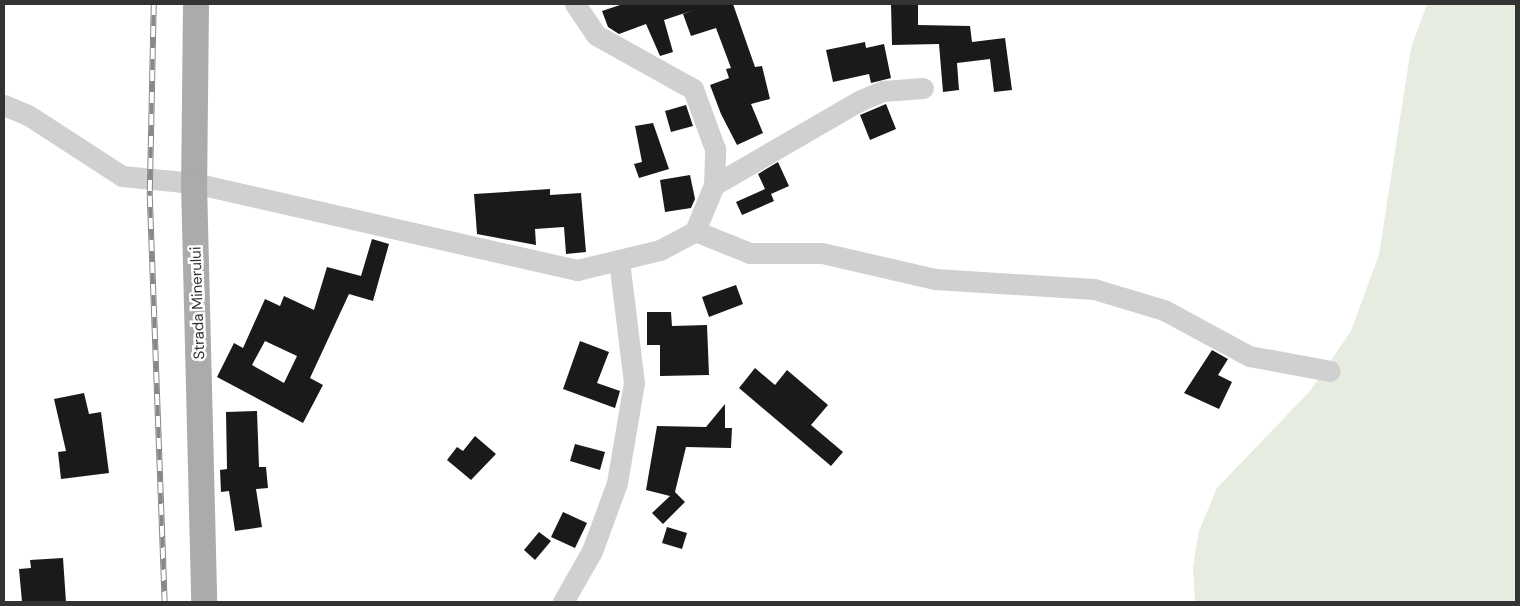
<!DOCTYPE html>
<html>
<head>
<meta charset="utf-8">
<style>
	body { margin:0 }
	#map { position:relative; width:1520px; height:606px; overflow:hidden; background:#fff; font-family:"DM Sans",sans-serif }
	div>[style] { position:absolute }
	.green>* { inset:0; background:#e6ecdf }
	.building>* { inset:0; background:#1a1a1a }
	.minor>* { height:21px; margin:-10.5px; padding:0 10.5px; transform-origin:10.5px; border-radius:10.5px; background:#d0d0d0 }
	.major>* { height:26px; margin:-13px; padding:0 13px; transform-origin:13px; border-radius:13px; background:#ababab }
	.rail>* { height:5.5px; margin-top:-2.75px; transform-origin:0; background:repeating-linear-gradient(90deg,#fff 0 11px,#888 0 22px); box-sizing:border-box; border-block:1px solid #888 }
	span { translate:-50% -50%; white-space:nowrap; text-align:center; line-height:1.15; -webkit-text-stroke:5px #fff; paint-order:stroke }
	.street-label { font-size:15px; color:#333 }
	.frame { position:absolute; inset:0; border:5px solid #333; pointer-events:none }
</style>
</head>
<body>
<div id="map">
	<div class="green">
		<i style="clip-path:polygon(1427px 4px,1516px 4px,1516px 602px,1195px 602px,1193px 567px,1199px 531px,1217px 488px,1310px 391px,1351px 331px,1379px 255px,1411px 48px)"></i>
	</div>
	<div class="building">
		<i style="clip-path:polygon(623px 4px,733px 4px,755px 67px,762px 66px,770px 99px,751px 104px,763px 133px,737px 145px,721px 114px,710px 85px,729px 78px,726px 69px,731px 68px,716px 28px,691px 36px,683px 14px,694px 10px,664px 20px,673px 52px,660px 56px,646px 24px,619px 34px,608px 27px,602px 11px)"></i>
		<i style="clip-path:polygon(891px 4px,918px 4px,918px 25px,970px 26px,972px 42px,1005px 38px,1012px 90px,994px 92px,990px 59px,957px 63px,959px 90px,943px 92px,939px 44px,892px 45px)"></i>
		<i style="clip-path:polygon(865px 42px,866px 48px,884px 44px,891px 78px,871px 83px,869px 74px,833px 82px,826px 50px)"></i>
		<i style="clip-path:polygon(886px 104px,896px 129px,870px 140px,860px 115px)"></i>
		<i style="clip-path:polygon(686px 105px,693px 126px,671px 132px,665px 111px)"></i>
		<i style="clip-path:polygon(653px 123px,669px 169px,639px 178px,634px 164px,642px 162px,635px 126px)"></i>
		<i style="clip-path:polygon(778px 162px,789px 186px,771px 194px,774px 201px,742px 215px,736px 202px,765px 189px,758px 174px)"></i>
		<i style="clip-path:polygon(690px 175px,695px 199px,691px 208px,665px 212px,660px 180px)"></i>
		<i style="clip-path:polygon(550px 189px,550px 195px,581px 193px,586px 252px,566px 254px,564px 227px,535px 229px,536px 245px,477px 234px,474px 194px)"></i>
		<i style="clip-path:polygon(evenodd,372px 239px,389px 244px,373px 301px,349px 294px,310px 378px,323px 385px,303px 423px,217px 377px,234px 343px,243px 348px,265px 299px,280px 306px,284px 296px,314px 310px,327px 267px,361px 276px,372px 239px,265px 341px,297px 356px,284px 383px,252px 365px,265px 341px)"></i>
		<i style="clip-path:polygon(736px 285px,743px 304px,709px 317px,702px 297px)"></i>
		<i style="clip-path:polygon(647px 312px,671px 312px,672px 326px,707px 325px,709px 375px,660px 376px,660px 345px,647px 345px)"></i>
		<i style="clip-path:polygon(580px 341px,609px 352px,597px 383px,620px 391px,615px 408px,563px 389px)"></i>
		<i style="clip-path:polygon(1212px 350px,1228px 359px,1218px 375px,1232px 382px,1219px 409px,1184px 393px)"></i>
		<i style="clip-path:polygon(755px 368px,775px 385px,787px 370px,828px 405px,811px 425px,843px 452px,831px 466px,739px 388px)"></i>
		<i style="clip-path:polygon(84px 393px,89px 414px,101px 412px,109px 473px,61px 479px,58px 452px,66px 451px,54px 399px)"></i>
		<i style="clip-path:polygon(725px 404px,725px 428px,732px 428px,731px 448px,686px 447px,675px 492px,685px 502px,663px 524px,652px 513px,670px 496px,646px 490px,657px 426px,706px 427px)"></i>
		<i style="clip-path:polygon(257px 411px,259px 467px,266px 467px,268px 488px,256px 489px,262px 527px,235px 531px,229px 491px,221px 492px,220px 470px,227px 469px,226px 412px)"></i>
		<i style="clip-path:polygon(475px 436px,496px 454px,471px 480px,447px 460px,457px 447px,463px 451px)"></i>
		<i style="clip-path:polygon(575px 444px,605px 452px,600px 470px,570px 461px)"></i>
		<i style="clip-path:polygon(563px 512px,587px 523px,575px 548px,551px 537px)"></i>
		<i style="clip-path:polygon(667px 527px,687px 533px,682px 549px,662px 543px)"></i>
		<i style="clip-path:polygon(539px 532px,551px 541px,535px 560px,524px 550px)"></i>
		<i style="clip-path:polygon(63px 558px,66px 602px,22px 602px,19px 569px,31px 568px,30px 560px)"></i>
	</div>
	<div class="minor">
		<i style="left:4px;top:105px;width:26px;rotate:23deg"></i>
		<i style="left:28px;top:115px;width:112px;rotate:33deg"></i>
		<i style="left:122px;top:176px;width:72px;rotate:5.6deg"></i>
		<i style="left:194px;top:183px;width:393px;rotate:12.8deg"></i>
		<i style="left:577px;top:270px;width:85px;rotate:-13.5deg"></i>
		<i style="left:660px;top:250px;width:40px;rotate:-28deg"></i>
		<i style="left:695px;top:231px;width:50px;rotate:-67.6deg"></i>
		<i style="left:714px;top:185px;width:36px;rotate:-88deg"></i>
		<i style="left:715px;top:149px;width:64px;rotate:-110.1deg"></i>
		<i style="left:693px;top:89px;width:111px;rotate:-150.9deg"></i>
		<i style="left:596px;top:35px;width:37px;rotate:-124deg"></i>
		<i style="left:714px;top:185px;width:168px;rotate:-30.1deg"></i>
		<i style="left:859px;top:101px;width:26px;rotate:-23deg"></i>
		<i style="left:883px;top:91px;width:40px;rotate:-4.3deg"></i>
		<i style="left:695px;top:231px;width:59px;rotate:21.8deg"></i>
		<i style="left:750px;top:253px;width:72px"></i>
		<i style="left:822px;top:253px;width:116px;rotate:13deg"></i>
		<i style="left:935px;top:279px;width:159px;rotate:3.6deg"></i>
		<i style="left:1094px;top:289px;width:73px;rotate:16.7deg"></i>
		<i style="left:1164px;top:310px;width:97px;rotate:28.4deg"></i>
		<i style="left:1249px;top:356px;width:82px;rotate:10.5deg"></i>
		<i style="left:563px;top:602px;width:59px;rotate:-60.4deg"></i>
		<i style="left:592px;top:551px;width:72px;rotate:-69.8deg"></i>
		<i style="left:617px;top:483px;width:101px;rotate:-80.4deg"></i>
		<i style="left:634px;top:383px;width:124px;rotate:-97deg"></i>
	</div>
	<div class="major">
		<i style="left:196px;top:4px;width:179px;rotate:90.6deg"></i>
		<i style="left:194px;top:183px;width:419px;rotate:88.6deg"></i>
	</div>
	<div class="rail">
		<i style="left:154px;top:4px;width:192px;rotate:91.2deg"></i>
		<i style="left:150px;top:196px;width:406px;rotate:87.9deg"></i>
	</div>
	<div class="street-label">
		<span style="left:198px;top:303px;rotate:-92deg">Strada Minerului</span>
	</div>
	<div class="frame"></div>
</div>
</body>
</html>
